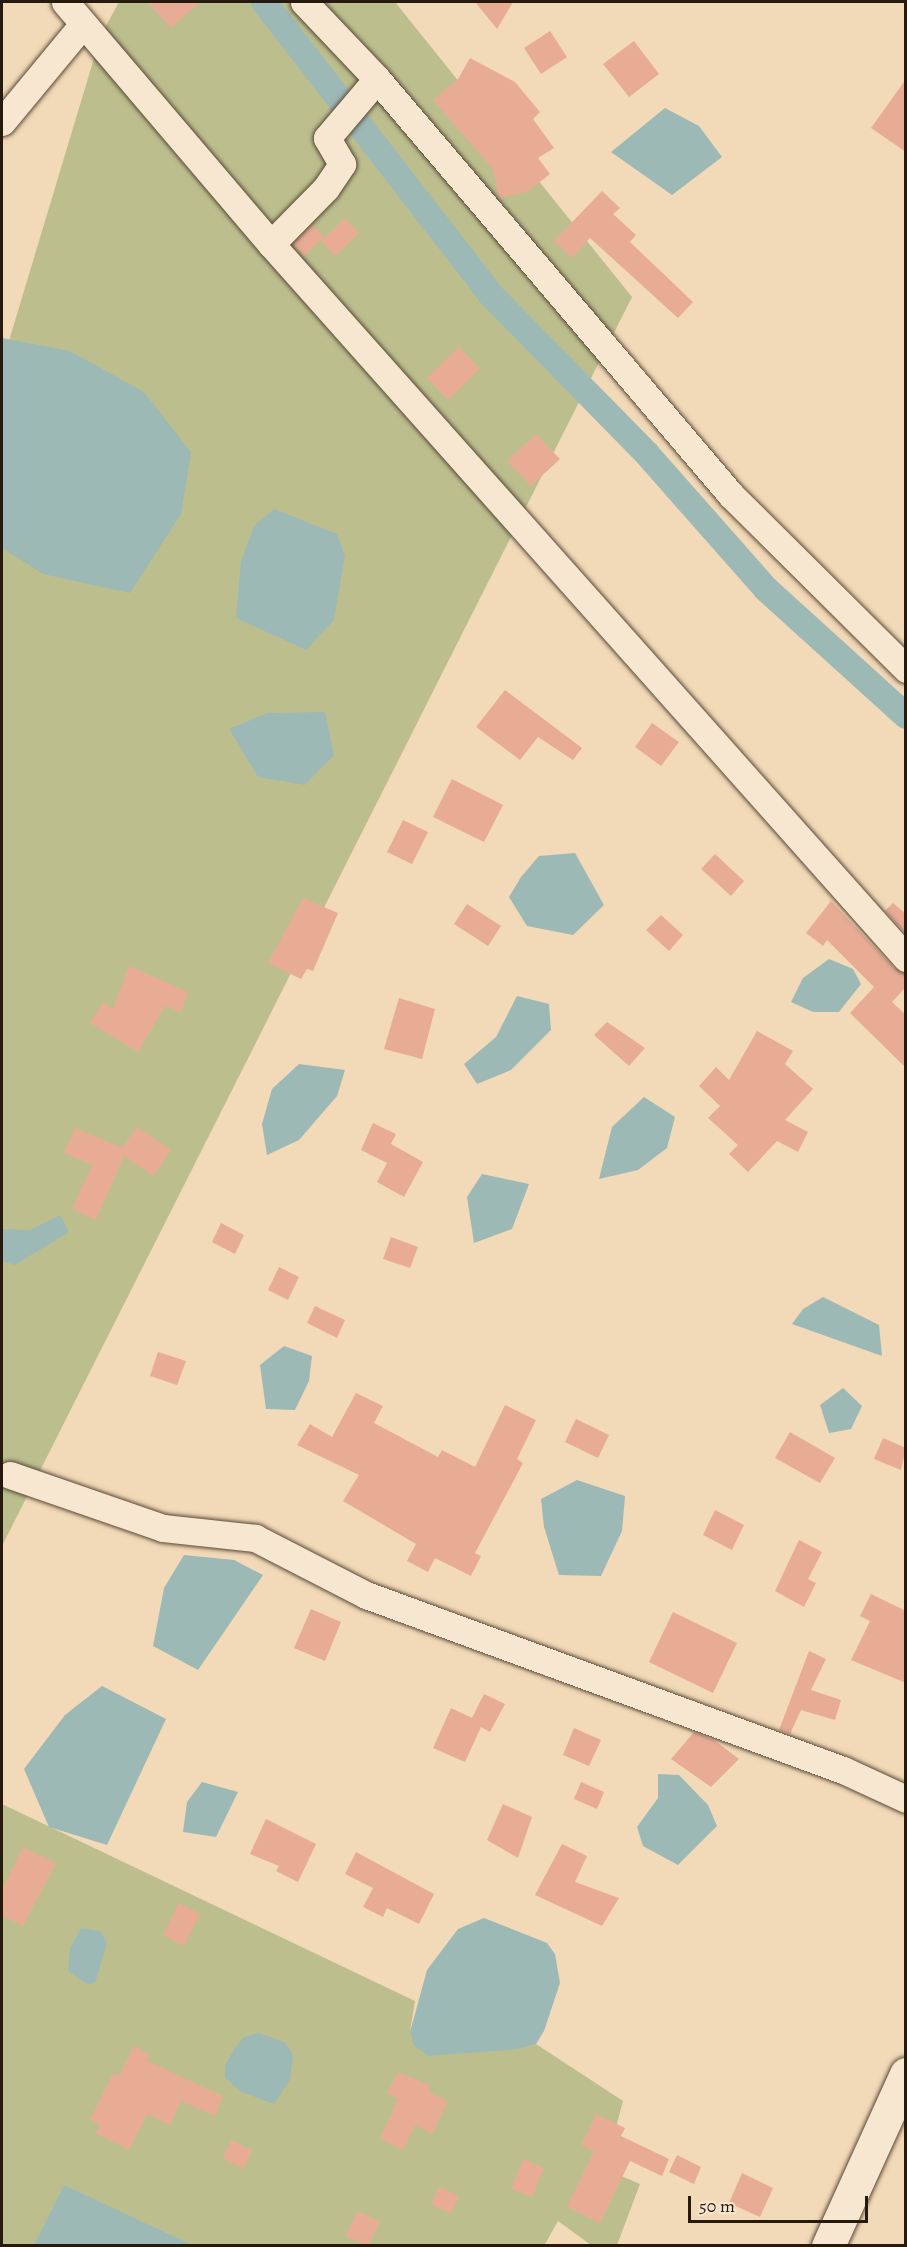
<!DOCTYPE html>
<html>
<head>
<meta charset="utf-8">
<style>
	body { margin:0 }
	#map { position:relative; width:907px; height:2247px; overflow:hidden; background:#f2d9b7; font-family:Alegreya,serif }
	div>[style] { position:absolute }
	.green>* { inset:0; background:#bcbf8d }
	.water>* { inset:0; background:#9db9b6 }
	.canal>* { height:26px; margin:-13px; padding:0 13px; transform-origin:13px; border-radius:13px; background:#9db9b6 }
	.building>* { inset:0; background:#e8ac95 }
	.roads { filter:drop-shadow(0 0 2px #594938) drop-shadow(0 0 2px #594938) }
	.minor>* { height:27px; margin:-13.5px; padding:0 13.5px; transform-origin:13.5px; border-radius:13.5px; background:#f7e6d0 }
	.tertiary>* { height:33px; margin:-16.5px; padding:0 16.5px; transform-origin:16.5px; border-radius:16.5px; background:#f7e6d0 }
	span { translate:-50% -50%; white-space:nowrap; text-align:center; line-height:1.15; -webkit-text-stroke:5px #f7e6d0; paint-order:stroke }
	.frame { position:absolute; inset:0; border:3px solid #26190d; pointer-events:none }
	.scale { position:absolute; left:688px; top:2196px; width:180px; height:27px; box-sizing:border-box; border:3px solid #26190d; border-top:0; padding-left:8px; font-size:18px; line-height:21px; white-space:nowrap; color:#26190d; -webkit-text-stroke:4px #f7e6d0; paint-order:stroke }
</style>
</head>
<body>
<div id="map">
	<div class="green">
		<i style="clip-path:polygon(119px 2px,395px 2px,632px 297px,2px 1546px,2px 364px,101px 35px)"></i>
		<i style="clip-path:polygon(2px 1804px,415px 2001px,410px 2032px,519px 2049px,536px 2044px,623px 2101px,605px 2169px,640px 2184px,617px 2245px,591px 2245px,558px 2221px,544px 2246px,2px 2245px)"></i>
	</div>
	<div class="water">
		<i style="clip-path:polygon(665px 108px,699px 126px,722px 157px,672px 195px,611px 152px)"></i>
		<i style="clip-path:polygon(2px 338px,70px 351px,144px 392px,191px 452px,181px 514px,130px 593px,43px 574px,2px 548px)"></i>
		<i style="clip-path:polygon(274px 509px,337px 534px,345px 556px,334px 620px,306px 650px,236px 618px,241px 561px,254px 526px)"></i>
		<i style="clip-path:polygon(325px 712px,334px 755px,305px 785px,258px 777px,229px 729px,267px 713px)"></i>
		<i style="clip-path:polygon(575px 853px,604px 905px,573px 935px,527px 926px,509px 897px,521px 877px,539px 856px)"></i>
		<i style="clip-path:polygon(829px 959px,853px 969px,861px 984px,839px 1012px,813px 1012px,791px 1002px,803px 978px)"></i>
		<i style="clip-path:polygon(517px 996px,549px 1004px,551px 1030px,511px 1070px,477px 1084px,464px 1064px,496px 1037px)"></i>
		<i style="clip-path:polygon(299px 1064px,345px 1070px,337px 1096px,299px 1140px,267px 1155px,262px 1124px,272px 1089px)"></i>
		<i style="clip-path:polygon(644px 1097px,675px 1117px,667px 1148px,638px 1170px,599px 1179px,612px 1127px)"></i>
		<i style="clip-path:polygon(482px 1174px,529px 1184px,512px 1229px,474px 1243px,467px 1197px)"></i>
		<i style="clip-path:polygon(60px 1215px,69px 1232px,15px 1265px,2px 1261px,2px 1229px,30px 1230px)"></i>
		<i style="clip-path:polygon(823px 1297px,879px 1325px,882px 1356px,792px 1324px,803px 1309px)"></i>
		<i style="clip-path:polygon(284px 1346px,312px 1356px,309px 1381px,295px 1410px,266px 1409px,260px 1365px)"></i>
		<i style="clip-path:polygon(843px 1388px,862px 1406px,851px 1429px,829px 1433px,820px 1405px)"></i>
		<i style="clip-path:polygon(577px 1480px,625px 1496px,622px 1531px,601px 1576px,559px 1575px,544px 1527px,541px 1499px)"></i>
		<i style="clip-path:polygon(184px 1555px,234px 1560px,263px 1575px,198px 1670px,153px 1646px,164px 1588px)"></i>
		<i style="clip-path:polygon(102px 1686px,166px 1719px,107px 1845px,49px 1827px,24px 1769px,65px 1715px)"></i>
		<i style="clip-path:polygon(658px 1774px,679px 1775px,708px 1805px,717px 1826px,678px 1865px,643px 1846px,637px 1827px,658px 1798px)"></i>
		<i style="clip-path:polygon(202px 1782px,238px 1792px,216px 1837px,183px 1832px,187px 1802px)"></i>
		<i style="clip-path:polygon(484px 1918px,547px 1943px,555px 1954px,560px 1983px,544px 2031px,536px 2044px,519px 2049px,429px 2056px,414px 2046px,410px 2032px,427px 1970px,458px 1929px)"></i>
		<i style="clip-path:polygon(81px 1928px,100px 1931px,107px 1943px,95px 1983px,87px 1984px,68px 1971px,70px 1948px)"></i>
		<i style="clip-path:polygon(259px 2033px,284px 2042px,293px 2054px,290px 2080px,274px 2104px,242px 2092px,225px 2078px,225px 2066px,234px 2049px,244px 2037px)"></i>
		<i style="clip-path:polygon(64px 2185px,192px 2245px,34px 2245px)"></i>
	</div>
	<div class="canal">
		<i style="left:264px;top:2px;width:371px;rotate:52.2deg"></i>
		<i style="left:491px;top:295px;width:223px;rotate:45.5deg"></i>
		<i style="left:647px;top:454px;width:180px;rotate:48.6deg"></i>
		<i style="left:766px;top:589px;width:189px;rotate:42.2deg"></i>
	</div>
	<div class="building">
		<i style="clip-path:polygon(147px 2px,200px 2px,171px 28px)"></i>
		<i style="clip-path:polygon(475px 2px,513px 2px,497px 29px)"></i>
		<i style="clip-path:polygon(550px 31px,567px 57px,541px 74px,524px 48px)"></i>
		<i style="clip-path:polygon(634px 41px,659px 74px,629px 97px,603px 64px)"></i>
		<i style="clip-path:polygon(470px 58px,515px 82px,540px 112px,533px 119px,554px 148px,538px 158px,550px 174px,527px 192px,499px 198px,493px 169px,433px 100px,458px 79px)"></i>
		<i style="clip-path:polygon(906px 79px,906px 152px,871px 128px)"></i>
		<i style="clip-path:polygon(602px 191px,620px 208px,613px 214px,636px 235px,630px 242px,693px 302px,678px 318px,590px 238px,572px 258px,554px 241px)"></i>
		<i style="clip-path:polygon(345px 218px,359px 233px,335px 256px,321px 241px)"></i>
		<i style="clip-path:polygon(312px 224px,324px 237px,304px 256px,293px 244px)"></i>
		<i style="clip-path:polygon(459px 347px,480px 369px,448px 400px,427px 378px)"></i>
		<i style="clip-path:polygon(536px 434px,560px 459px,531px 486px,507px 461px)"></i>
		<i style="clip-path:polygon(505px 690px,582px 748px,573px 760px,538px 737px,520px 760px,476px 727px)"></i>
		<i style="clip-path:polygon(652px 723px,679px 742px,661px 766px,635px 747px)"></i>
		<i style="clip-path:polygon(452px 779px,503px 805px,484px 842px,433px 817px)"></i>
		<i style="clip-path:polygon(403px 820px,428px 832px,412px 864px,387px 852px)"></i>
		<i style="clip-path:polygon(715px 854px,744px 881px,731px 896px,701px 869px)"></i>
		<i style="clip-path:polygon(303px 898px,338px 913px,313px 971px,307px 969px,301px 979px,268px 963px)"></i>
		<i style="clip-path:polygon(831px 901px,894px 968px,906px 973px,906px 987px,892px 1002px,906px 1015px,906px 1068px,850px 1013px,874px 987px,827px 940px,823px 946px,806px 933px)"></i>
		<i style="clip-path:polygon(893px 903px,906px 914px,906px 934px,885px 911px)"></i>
		<i style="clip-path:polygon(467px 904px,501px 926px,488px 946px,454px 924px)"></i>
		<i style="clip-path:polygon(661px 915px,683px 935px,669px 951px,646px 930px)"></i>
		<i style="clip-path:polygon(129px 966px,188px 992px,181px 1012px,165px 1006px,138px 1052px,90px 1023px,103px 1002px,113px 1009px)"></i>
		<i style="clip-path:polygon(399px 998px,435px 1009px,422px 1059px,384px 1049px)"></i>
		<i style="clip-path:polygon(607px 1022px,645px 1048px,629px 1066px,594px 1035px)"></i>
		<i style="clip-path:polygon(757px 1031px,793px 1051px,785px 1064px,813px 1089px,785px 1120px,808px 1132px,798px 1152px,777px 1141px,748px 1172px,729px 1154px,738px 1145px,708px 1118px,720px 1106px,699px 1086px,716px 1067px,729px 1080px)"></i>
		<i style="clip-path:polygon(373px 1123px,396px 1134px,391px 1144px,423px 1162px,404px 1197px,377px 1182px,387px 1163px,361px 1150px)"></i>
		<i style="clip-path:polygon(137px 1127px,171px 1150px,153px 1176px,124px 1156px,96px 1220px,72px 1209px,92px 1165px,64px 1153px,75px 1128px,122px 1148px)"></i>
		<i style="clip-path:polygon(221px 1223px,244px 1235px,235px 1254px,212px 1242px)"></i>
		<i style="clip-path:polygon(391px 1237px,418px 1247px,410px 1268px,383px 1259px)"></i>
		<i style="clip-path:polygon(279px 1267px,299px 1277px,288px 1300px,268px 1290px)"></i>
		<i style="clip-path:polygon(315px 1306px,345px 1320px,337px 1338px,307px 1323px)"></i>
		<i style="clip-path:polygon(158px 1352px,186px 1361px,177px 1385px,150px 1376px)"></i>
		<i style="clip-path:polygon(356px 1393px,383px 1406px,374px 1423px,438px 1457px,442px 1450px,475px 1467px,505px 1405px,536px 1420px,517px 1459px,523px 1463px,475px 1553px,481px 1556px,471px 1576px,435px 1558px,428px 1572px,407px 1561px,416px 1544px,343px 1501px,359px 1475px,297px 1445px,310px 1424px,332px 1437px)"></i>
		<i style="clip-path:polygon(576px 1419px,609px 1435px,598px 1458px,565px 1442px)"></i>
		<i style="clip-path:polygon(790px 1432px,835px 1458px,820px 1483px,775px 1458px)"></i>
		<i style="clip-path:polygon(883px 1438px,906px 1448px,901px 1470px,874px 1459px)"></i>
		<i style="clip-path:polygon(715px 1510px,744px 1525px,732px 1550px,703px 1535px)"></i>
		<i style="clip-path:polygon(799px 1540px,822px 1552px,808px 1579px,816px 1583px,804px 1607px,775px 1591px)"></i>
		<i style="clip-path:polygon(871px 1594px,906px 1611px,906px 1683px,851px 1660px,870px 1621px,860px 1616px)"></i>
		<i style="clip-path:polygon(311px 1609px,341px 1622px,325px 1661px,294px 1648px)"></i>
		<i style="clip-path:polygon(673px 1612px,737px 1643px,713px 1693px,649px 1662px)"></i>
		<i style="clip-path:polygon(809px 1651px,826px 1659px,811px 1690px,841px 1700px,835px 1720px,801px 1710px,790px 1734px,779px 1730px)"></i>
		<i style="clip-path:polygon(484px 1694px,505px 1704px,490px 1732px,481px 1727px,465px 1762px,433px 1748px,451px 1708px,472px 1718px)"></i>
		<i style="clip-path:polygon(574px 1728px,601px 1740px,589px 1766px,563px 1755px)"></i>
		<i style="clip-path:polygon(694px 1732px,714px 1740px,739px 1759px,711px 1787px,671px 1759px)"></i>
		<i style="clip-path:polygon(581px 1782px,604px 1792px,597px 1809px,574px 1799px)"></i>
		<i style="clip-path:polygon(503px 1804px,532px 1817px,518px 1858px,487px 1840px)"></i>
		<i style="clip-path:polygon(266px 1819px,316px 1844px,298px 1882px,276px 1871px,279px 1866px,250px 1854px)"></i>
		<i style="clip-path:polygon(562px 1844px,587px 1856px,575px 1882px,619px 1898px,602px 1926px,535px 1895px)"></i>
		<i style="clip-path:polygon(23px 1847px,56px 1863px,23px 1926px,2px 1916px,2px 1890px)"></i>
		<i style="clip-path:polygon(356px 1852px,434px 1894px,419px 1924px,387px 1908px,383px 1917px,363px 1907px,373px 1888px,345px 1874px)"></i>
		<i style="clip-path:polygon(179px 1903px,200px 1914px,184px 1946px,163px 1935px)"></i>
		<i style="clip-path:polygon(134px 2046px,150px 2055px,147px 2061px,223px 2096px,215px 2116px,181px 2101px,170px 2125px,147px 2114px,129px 2150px,96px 2133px,100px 2124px,90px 2120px,113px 2073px,119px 2076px)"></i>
		<i style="clip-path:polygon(398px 2072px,431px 2086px,428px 2092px,448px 2101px,432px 2134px,415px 2125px,403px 2150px,380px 2139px,398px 2099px,387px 2093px)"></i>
		<i style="clip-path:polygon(596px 2114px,625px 2128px,621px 2136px,669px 2159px,662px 2176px,630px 2161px,600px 2223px,567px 2207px,594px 2151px,581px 2145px)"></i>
		<i style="clip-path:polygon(231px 2140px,252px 2150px,243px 2169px,223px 2158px)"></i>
		<i style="clip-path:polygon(677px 2155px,701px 2167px,694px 2184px,669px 2172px)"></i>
		<i style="clip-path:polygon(523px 2159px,544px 2168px,532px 2197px,511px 2189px)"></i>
		<i style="clip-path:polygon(742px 2173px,773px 2188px,760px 2217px,729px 2203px)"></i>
		<i style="clip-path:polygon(439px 2187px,459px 2196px,451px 2214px,431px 2204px)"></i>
		<i style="clip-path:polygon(358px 2211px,380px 2222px,368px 2246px,345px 2236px)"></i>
	</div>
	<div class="roads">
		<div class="minor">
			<i style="left:65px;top:2px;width:318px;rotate:49.6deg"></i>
			<i style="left:271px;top:244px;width:78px;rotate:-45.5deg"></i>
			<i style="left:326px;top:188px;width:29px;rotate:-56deg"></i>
			<i style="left:342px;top:164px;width:30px;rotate:-120deg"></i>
			<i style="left:327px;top:138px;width:77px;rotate:-49.7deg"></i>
			<i style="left:304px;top:2px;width:106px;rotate:46.5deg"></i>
			<i style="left:377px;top:79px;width:546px;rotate:49.6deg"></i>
			<i style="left:731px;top:495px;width:247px;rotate:44.8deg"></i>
			<i style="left:2px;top:122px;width:127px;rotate:-50.4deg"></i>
			<i style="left:271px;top:244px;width:956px;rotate:48.35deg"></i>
			<i style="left:10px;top:1475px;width:162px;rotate:19.1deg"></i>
			<i style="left:163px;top:1528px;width:93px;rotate:6.2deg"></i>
			<i style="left:255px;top:1538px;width:125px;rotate:27.2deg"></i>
			<i style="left:366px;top:1595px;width:508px;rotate:20.15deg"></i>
			<i style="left:843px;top:1770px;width:69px;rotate:24.7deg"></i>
		</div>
		<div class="tertiary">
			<i style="left:828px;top:2246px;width:189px;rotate:-65.6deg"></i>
		</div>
	</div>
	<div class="frame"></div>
	<div class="scale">50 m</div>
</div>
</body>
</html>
